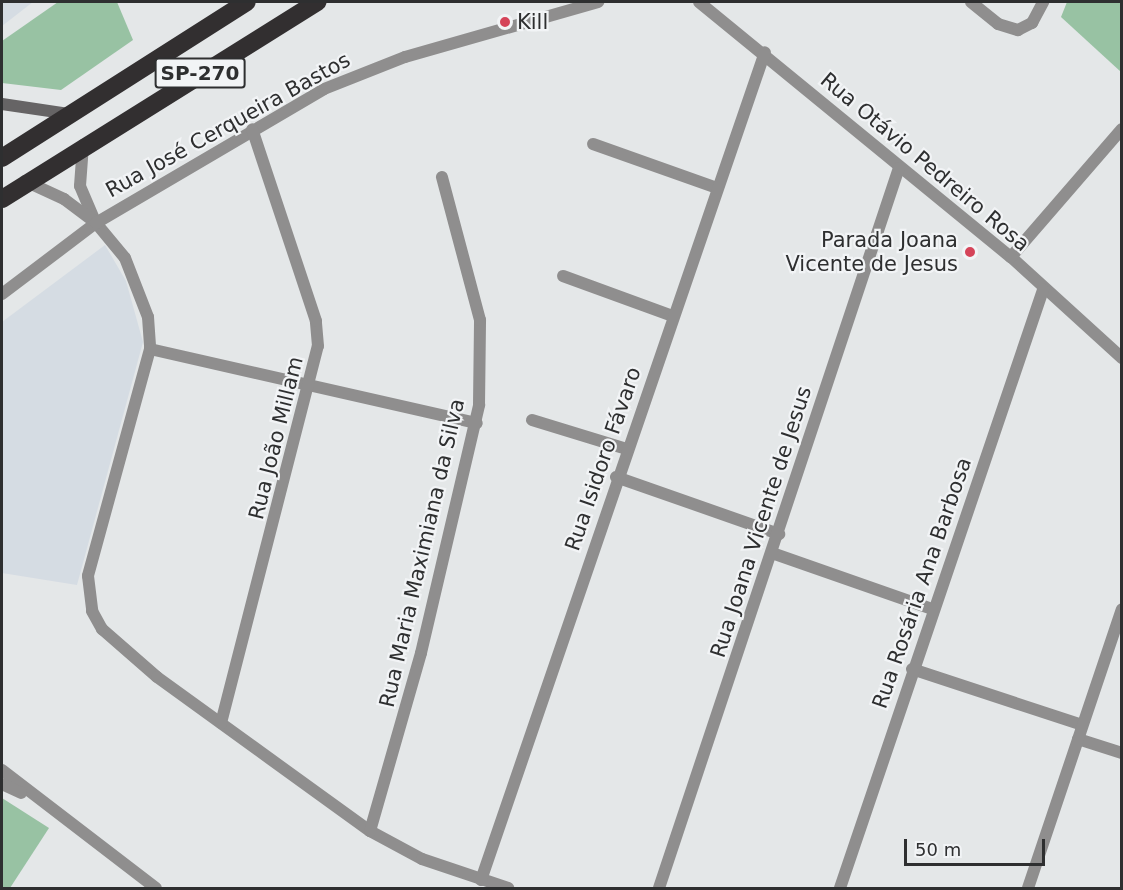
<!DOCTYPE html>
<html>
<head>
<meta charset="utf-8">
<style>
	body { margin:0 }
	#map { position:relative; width:1123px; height:890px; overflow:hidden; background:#e4e7e8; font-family:"DejaVu Sans",sans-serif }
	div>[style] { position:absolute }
	.built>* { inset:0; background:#d5dce3 }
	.green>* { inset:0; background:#98c2a3 }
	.street>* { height:12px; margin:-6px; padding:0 6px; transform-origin:6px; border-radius:6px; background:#8f8e8e }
	.secondary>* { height:12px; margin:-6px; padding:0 6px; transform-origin:6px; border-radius:6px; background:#666465 }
	.highway>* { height:18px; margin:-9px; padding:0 9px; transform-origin:9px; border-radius:9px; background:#322f30 }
	.dots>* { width:16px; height:16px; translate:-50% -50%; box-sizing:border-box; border:3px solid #f2f4f6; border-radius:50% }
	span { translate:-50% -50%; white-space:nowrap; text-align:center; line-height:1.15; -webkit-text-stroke:4.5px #f2f4f6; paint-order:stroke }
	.shield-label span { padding:2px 4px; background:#f2f4f6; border:2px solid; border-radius:4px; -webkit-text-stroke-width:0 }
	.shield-label { font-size:20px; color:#2e2f30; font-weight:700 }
	.poi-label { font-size:21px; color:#2e2f30 }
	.left { translate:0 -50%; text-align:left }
	.right { translate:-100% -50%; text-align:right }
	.street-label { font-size:21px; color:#2e2f30 }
	.frame { position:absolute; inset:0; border:3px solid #2e2f30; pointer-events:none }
	.scale { position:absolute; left:904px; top:839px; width:141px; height:27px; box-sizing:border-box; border:3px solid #2e2f30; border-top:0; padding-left:8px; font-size:18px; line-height:21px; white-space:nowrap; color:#2e2f30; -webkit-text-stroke:4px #f2f4f6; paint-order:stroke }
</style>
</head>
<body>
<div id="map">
	<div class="built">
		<i style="clip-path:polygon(2px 2px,33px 2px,2px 26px)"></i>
		<i style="clip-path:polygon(105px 245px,126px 281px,143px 342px,77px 585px,2px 573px,2px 322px)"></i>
	</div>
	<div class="green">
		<i style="clip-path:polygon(58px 2px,117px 2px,133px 40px,61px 90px,2px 83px,2px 41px)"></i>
		<i style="clip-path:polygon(1067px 2px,1121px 2px,1121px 72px,1061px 17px)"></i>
		<i style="clip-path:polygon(2px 798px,49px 828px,10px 888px,2px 888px)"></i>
	</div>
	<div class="street">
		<i style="left:699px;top:2px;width:403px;rotate:39.3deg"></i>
		<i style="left:1011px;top:257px;width:150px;rotate:42.3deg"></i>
		<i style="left:971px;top:2px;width:35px;rotate:39deg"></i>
		<i style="left:998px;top:24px;width:21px;rotate:17deg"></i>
		<i style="left:1018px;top:30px;width:16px;rotate:-27deg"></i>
		<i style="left:1032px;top:23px;width:24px;rotate:-62deg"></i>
		<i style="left:593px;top:144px;width:132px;rotate:19.5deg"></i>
		<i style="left:83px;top:145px;width:41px;rotate:94.2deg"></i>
		<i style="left:80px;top:186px;width:36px;rotate:67deg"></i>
		<i style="left:25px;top:181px;width:43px;rotate:24.8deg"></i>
		<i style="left:64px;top:199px;width:40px;rotate:37deg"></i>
		<i style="left:96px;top:223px;width:45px;rotate:50.4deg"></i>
		<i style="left:125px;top:258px;width:63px;rotate:68.7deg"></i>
		<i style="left:148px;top:317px;width:32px;rotate:86deg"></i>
		<i style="left:150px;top:349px;width:235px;rotate:105.3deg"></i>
		<i style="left:88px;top:576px;width:35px;rotate:83deg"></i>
		<i style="left:92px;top:611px;width:21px;rotate:61deg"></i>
		<i style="left:102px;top:629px;width:73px;rotate:41.1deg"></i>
		<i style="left:157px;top:677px;width:263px;rotate:35.9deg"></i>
		<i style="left:370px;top:831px;width:59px;rotate:28.3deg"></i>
		<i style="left:422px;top:859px;width:91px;rotate:18.6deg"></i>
		<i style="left:1011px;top:257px;width:169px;rotate:-49.1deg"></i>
		<i style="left:563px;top:276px;width:117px;rotate:20deg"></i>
		<i style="left:2px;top:294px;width:118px;rotate:-37.1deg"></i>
		<i style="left:96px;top:223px;width:264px;rotate:-30.4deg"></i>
		<i style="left:324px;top:89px;width:87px;rotate:-21.6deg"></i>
		<i style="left:405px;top:57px;width:201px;rotate:-15.9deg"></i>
		<i style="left:150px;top:349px;width:335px;rotate:12.8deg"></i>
		<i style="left:532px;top:420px;width:99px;rotate:17deg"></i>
		<i style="left:616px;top:477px;width:173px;rotate:19.3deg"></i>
		<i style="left:772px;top:553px;width:170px;rotate:19.3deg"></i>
		<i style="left:912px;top:669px;width:179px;rotate:18.2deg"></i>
		<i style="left:221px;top:723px;width:389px;rotate:-75.6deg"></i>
		<i style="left:318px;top:346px;width:25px;rotate:-95deg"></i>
		<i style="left:316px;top:321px;width:202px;rotate:-108.4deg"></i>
		<i style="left:1078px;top:739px;width:46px;rotate:17.7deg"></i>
		<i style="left:2px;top:770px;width:194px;rotate:37.5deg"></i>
		<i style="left:2px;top:784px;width:21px;rotate:25deg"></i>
		<i style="left:370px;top:831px;width:185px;rotate:-74deg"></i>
		<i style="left:421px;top:653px;width:255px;rotate:-76.8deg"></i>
		<i style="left:479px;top:405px;width:85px;rotate:-89.3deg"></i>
		<i style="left:480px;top:320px;width:148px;rotate:-104.9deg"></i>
		<i style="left:481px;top:880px;width:875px;rotate:-71.07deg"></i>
		<i style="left:659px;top:888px;width:759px;rotate:-71.57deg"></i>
		<i style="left:840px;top:888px;width:632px;rotate:-71.25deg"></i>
		<i style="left:1028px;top:888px;width:294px;rotate:-71.4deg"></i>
	</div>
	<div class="secondary">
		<i style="left:2px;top:104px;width:69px;rotate:8.4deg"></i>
	</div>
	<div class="highway">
		<i style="left:2px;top:158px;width:290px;rotate:-32.5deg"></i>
		<i style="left:2px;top:199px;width:372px;rotate:-32deg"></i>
	</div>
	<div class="dots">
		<i style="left:505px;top:22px;background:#d54459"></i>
		<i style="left:970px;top:252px;background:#d54459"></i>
	</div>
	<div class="shield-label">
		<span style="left:200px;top:73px">SP-270</span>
	</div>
	<div class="poi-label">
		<span class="left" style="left:517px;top:22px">Kill</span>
		<span class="right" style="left:958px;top:252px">Parada Joana<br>Vicente de Jesus</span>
	</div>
	<div class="street-label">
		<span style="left:228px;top:125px;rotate:-29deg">Rua José Cerqueira Bastos</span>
		<span style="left:925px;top:162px;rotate:40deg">Rua Otávio Pedreiro Rosa</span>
		<span style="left:276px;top:438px;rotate:-76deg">Rua João Millam</span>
		<span style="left:603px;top:459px;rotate:-71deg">Rua Isidoro Fávaro</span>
		<span style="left:761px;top:522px;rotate:-72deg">Rua Joana Vicente de Jesus</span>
		<span style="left:422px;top:553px;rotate:-77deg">Rua Maria Maximiana da Silva</span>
		<span style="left:922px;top:583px;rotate:-71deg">Rua Rosária Ana Barbosa</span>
	</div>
	<div class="frame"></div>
	<div class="scale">50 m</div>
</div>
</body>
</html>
